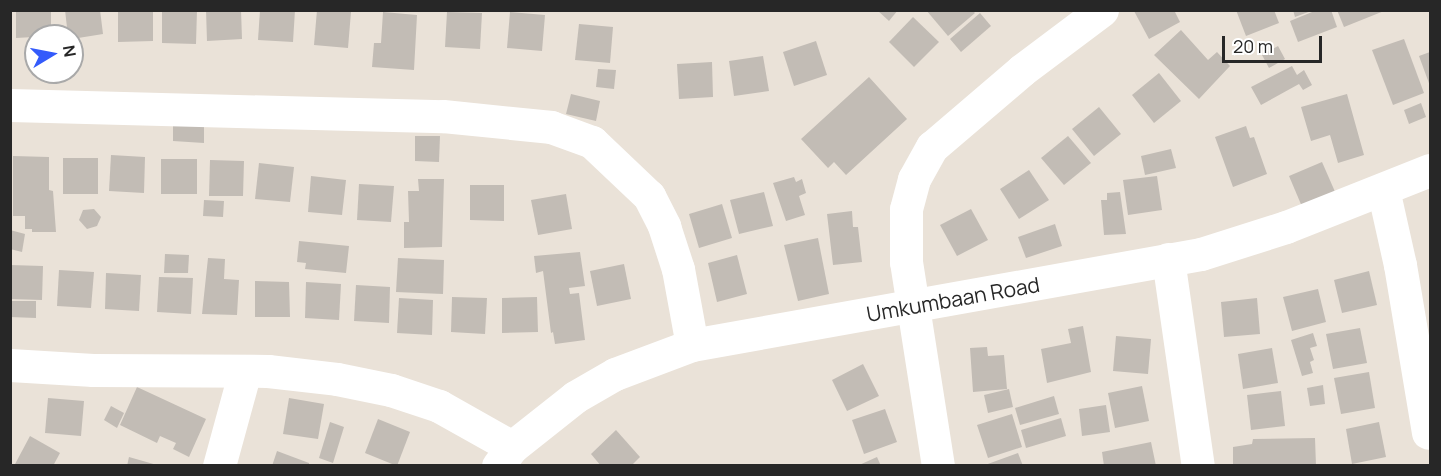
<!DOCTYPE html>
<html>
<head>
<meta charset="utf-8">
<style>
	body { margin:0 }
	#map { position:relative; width:1441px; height:476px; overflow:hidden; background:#eae2d8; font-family:Manrope,sans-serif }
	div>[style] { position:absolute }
	.building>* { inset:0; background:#c2bcb5 }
	.minor>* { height:33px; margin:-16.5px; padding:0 16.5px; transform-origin:16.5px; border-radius:16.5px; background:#fff }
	span { translate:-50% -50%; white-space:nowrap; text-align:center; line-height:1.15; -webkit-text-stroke:5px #fff; paint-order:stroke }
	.street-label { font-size:21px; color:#272727 }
	.frame { position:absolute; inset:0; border:12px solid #272727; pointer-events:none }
	.north { position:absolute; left:24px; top:24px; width:60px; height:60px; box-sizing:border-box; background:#fff; border:2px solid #a9a9a9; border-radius:50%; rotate:80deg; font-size:16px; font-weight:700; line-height:24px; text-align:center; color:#272727 }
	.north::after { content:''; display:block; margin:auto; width:21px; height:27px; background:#345bfb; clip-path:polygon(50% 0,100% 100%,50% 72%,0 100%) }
	.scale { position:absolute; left:1222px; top:36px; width:100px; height:27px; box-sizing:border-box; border:3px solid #272727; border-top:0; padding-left:8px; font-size:18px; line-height:21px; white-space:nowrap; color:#272727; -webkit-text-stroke:4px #fff; paint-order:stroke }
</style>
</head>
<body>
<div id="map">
	<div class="building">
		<i style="clip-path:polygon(16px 10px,51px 10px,51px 36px,16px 38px)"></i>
		<i style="clip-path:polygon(65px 10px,100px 10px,103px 34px,72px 39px,68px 36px)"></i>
		<i style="clip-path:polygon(118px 10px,153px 10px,153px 41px,118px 42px)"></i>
		<i style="clip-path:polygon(162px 10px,197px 10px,196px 44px,162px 43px)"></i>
		<i style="clip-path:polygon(206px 10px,241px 10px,242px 39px,207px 41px)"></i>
		<i style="clip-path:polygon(260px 10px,295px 10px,293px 42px,258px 40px)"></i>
		<i style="clip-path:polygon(317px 10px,351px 12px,348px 48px,314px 45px)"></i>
		<i style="clip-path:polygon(877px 10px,898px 10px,889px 21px)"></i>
		<i style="clip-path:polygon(926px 10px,972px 10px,975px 13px,948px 36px)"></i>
		<i style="clip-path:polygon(1174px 10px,1180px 22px,1149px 39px,1134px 11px)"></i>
		<i style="clip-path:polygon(1236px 10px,1274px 10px,1279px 23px,1246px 36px)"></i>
		<i style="clip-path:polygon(1293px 10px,1311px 10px,1311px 11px,1295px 17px)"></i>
		<i style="clip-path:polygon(1317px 10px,1331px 10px,1337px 27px,1298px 42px,1290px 21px)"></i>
		<i style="clip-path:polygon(1337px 10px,1384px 10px,1384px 11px,1344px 27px)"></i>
		<i style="clip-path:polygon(383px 12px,417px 15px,414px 70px,372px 67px,374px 43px,381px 43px)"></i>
		<i style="clip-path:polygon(447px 12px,482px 13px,480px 49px,445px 47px)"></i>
		<i style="clip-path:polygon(510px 12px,545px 15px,542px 51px,507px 48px)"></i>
		<i style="clip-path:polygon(980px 13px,991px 26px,961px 52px,950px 39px)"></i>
		<i style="clip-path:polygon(913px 17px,939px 42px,914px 67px,889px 42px)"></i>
		<i style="clip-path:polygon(579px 24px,613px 27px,610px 63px,575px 60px)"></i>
		<i style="clip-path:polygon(1181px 30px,1208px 60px,1217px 52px,1230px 66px,1199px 99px,1154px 55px)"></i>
		<i style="clip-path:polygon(1404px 39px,1424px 93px,1393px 105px,1372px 50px)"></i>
		<i style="clip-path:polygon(816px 41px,827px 75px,794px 86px,783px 52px)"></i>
		<i style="clip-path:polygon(1278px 46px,1285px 59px,1269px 68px,1262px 55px)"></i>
		<i style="clip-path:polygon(1430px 52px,1430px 86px,1419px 56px)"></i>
		<i style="clip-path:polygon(763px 56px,769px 91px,734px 96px,729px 61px)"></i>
		<i style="clip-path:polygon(712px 62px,713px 97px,679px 99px,677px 64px)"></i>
		<i style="clip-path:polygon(1292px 66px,1297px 75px,1304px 70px,1312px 85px,1303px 90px,1299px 84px,1261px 105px,1251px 87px)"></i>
		<i style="clip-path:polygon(598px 69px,616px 70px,614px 89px,596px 87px)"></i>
		<i style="clip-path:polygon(1159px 73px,1181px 101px,1154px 123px,1132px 95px)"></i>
		<i style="clip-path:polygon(869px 77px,907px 119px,846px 175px,834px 162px,828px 168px,801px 139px)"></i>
		<i style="clip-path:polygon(571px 94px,600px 101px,596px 121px,566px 114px)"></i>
		<i style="clip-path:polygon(1347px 94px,1364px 155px,1338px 163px,1330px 135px,1311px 141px,1301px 107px)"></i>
		<i style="clip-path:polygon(1421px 103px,1426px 117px,1409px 124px,1404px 110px)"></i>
		<i style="clip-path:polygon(1099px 107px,1121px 134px,1094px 156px,1072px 129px)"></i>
		<i style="clip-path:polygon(173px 125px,204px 126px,204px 143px,173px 141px)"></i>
		<i style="clip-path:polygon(1246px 126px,1250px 138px,1254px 137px,1267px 174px,1233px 187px,1215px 137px)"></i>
		<i style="clip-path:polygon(415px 136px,440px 136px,439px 162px,415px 161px)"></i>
		<i style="clip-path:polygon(1068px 136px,1091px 163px,1064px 185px,1041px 158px)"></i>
		<i style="clip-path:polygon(1171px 149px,1176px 168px,1145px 175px,1141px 156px)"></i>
		<i style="clip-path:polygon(111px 155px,145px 157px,144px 193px,109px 191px)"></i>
		<i style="clip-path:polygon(13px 156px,49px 157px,49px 190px,53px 191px,56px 232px,32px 232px,32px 229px,25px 229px,25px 216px,13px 216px)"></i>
		<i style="clip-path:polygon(63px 158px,98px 158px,98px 194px,63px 194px)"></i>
		<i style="clip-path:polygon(161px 159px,197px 159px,197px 194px,161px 194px)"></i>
		<i style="clip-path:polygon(210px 160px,244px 161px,243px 196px,209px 196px)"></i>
		<i style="clip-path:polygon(1322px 162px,1336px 194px,1303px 209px,1289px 176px)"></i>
		<i style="clip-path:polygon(259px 163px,294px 167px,290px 202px,255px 199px)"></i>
		<i style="clip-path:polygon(1029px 170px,1049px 200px,1019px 219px,1000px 189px)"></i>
		<i style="clip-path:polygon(311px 176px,346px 180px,342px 215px,308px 212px)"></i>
		<i style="clip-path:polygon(1157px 176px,1162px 210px,1128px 215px,1123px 180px)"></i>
		<i style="clip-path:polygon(794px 177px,796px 182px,802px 179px,806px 193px,799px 196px,805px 215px,786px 221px,773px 183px)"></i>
		<i style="clip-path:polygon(418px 179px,444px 179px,442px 247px,404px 248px,404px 222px,409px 222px,408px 191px,419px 191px)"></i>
		<i style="clip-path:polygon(359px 184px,394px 186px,391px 222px,357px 220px)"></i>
		<i style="clip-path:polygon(470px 185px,504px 185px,504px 221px,470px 220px)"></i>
		<i style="clip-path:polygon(764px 192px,773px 226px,739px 234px,730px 200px)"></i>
		<i style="clip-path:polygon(1120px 192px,1126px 234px,1104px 235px,1101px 200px,1107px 200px,1107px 193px)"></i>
		<i style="clip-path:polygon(566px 194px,572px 229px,538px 235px,531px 200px)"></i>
		<i style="clip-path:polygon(204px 200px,224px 201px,223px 217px,203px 216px)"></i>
		<i style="clip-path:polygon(722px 204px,732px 238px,699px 248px,689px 214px)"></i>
		<i style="clip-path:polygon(94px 209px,101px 217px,97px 226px,87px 229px,79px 220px,83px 210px)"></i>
		<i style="clip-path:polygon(971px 209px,988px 240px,957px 256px,940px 225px)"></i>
		<i style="clip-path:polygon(852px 211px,853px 227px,858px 227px,862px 262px,833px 265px,827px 214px)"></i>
		<i style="clip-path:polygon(1055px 224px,1062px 246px,1026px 258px,1018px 237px)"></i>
		<i style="clip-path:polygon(10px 230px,25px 234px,22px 252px,10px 249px)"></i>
		<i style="clip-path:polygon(818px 238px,829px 294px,798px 301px,784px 245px)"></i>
		<i style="clip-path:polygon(299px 241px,349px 246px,346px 273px,305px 269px,306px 263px,297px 262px)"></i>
		<i style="clip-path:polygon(580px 252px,585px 286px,569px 288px,570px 294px,579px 293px,585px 340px,555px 344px,553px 332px,551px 333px,543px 271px,536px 273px,534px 256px)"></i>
		<i style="clip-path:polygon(165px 254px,189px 255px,188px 273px,164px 273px)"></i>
		<i style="clip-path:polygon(737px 255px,747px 294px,717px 302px,708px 263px)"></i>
		<i style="clip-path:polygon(208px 258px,225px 259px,224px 279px,239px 280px,237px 315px,202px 314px)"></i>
		<i style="clip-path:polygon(398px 258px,444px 260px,443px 294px,396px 292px)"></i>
		<i style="clip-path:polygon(624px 264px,631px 299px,597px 306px,590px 271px)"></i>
		<i style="clip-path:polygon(10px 265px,43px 266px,42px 300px,10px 299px)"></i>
		<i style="clip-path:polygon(59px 270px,94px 272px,91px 308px,57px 306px)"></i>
		<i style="clip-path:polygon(1369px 271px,1377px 305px,1342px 313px,1334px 280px)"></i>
		<i style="clip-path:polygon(106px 273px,141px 275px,139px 311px,105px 309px)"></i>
		<i style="clip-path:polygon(159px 277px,193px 278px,191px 314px,157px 312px)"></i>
		<i style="clip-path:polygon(255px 281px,289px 282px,290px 317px,255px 317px)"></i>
		<i style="clip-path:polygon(306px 282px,341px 284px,339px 320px,305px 318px)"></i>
		<i style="clip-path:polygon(356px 285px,390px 287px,389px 323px,354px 321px)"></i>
		<i style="clip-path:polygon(1318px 289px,1326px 322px,1292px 331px,1283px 297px)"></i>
		<i style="clip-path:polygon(452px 297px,487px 298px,485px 334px,451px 332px)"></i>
		<i style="clip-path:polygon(537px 297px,538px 332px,502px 333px,502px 298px)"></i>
		<i style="clip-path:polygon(399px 298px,433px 300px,432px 335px,397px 333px)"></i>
		<i style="clip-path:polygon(1257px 298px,1260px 334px,1224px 337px,1221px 302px)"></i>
		<i style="clip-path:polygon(10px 301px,36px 301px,36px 318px,10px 317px)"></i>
		<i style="clip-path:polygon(1083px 326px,1091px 372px,1047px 383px,1041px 349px,1071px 343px,1068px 329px)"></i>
		<i style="clip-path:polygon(1360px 328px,1367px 363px,1333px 369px,1326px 334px)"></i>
		<i style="clip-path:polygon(1313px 333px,1317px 346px,1310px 348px,1314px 360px,1310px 362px,1313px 373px,1302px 376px,1291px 340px)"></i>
		<i style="clip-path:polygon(1116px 336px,1151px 339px,1148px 374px,1113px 371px)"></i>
		<i style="clip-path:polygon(987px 347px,988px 356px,1004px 355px,1007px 389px,973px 392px,970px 348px)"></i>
		<i style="clip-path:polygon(1272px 348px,1278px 383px,1243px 389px,1238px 354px)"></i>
		<i style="clip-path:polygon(863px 364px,879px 396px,847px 411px,832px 380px)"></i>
		<i style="clip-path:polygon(1369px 372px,1375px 408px,1341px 414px,1334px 378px)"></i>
		<i style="clip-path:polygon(1323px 385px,1325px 404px,1310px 406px,1307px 388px)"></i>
		<i style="clip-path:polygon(1142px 386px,1149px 421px,1115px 428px,1108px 393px)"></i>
		<i style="clip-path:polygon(137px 387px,206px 419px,189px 457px,173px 449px,176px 443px,160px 436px,157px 443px,120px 425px)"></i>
		<i style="clip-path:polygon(1009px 389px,1013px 407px,988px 413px,984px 395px)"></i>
		<i style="clip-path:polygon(1281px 391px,1285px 426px,1251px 430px,1247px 395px)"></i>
		<i style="clip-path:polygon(1054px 396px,1059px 414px,1020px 425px,1015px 408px)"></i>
		<i style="clip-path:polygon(48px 398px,84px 401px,81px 436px,45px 433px)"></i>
		<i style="clip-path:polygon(289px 398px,324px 404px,318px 439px,283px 434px)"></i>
		<i style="clip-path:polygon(1106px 405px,1110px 432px,1082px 436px,1079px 409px)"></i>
		<i style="clip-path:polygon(111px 406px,124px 413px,117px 428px,104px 420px)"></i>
		<i style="clip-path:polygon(885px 409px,897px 442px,864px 454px,852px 420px)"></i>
		<i style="clip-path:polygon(1012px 414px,1022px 447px,988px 458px,977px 425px)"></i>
		<i style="clip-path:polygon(1061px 418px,1066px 436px,1026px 448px,1021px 430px)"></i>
		<i style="clip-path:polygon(378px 419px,410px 432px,397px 466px,365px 453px)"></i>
		<i style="clip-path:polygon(330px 422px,344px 427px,333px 463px,319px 458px)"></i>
		<i style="clip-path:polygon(1379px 422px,1386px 457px,1352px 464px,1346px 429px)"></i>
		<i style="clip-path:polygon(616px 430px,640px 457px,631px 466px,601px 466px,591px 454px)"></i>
		<i style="clip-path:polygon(30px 436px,60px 453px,53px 466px,14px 466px)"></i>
		<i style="clip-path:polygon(1315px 438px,1316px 466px,1233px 466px,1233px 447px,1252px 444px,1253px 439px)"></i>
		<i style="clip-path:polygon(1151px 442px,1156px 466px,1104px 466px,1102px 452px)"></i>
		<i style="clip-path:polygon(277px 451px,309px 463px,309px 466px,272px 466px)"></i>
		<i style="clip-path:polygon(1018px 453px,1023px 466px,985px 466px,985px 465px)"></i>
		<i style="clip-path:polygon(129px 457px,157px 465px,157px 466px,127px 466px)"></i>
		<i style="clip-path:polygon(877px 457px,881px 466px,857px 466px)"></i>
	</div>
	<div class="minor">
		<i style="left:10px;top:105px;width:433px;rotate:1.5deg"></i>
		<i style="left:443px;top:116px;width:109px;rotate:5.8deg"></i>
		<i style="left:551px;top:127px;width:44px;rotate:20.1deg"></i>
		<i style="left:592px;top:142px;width:79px;rotate:43.5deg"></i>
		<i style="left:649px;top:196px;width:34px;rotate:63deg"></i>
		<i style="left:664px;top:226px;width:45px;rotate:72deg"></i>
		<i style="left:678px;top:269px;width:77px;rotate:79.6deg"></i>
		<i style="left:1383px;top:189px;width:78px;rotate:77.4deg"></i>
		<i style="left:1400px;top:265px;width:170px;rotate:80.5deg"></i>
		<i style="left:1168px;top:259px;width:209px;rotate:81.8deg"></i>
		<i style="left:10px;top:365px;width:83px;rotate:3.4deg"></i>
		<i style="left:93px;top:370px;width:175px;rotate:0.3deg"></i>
		<i style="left:268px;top:371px;width:69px;rotate:6.6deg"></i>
		<i style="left:337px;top:379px;width:55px;rotate:11.5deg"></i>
		<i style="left:391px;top:390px;width:51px;rotate:18.4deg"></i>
		<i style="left:439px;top:406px;width:84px;rotate:29.3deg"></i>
		<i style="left:219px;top:466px;width:98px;rotate:-74.7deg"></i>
		<i style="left:498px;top:466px;width:24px;rotate:-54deg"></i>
		<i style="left:512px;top:447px;width:80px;rotate:-38.4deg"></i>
		<i style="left:575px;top:397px;width:46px;rotate:-29.9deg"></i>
		<i style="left:615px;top:374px;width:82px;rotate:-20.6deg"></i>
		<i style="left:692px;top:345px;width:517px;rotate:-10.14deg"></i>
		<i style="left:1201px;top:254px;width:89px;rotate:-17.6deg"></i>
		<i style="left:1286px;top:227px;width:155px;rotate:-21.6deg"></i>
		<i style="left:938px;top:466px;width:206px;rotate:-98.9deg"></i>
		<i style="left:906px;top:262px;width:53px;rotate:-90deg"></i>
		<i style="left:906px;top:209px;width:31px;rotate:-75deg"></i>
		<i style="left:914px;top:179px;width:37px;rotate:-61deg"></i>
		<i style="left:932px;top:147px;width:118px;rotate:-40.5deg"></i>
		<i style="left:1022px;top:70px;width:100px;rotate:-36.9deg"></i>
	</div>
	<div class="street-label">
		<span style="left:953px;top:299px;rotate:-10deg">Umkumbaan Road</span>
	</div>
	<div class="frame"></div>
	<div class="north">N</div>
	<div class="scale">20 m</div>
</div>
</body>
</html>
